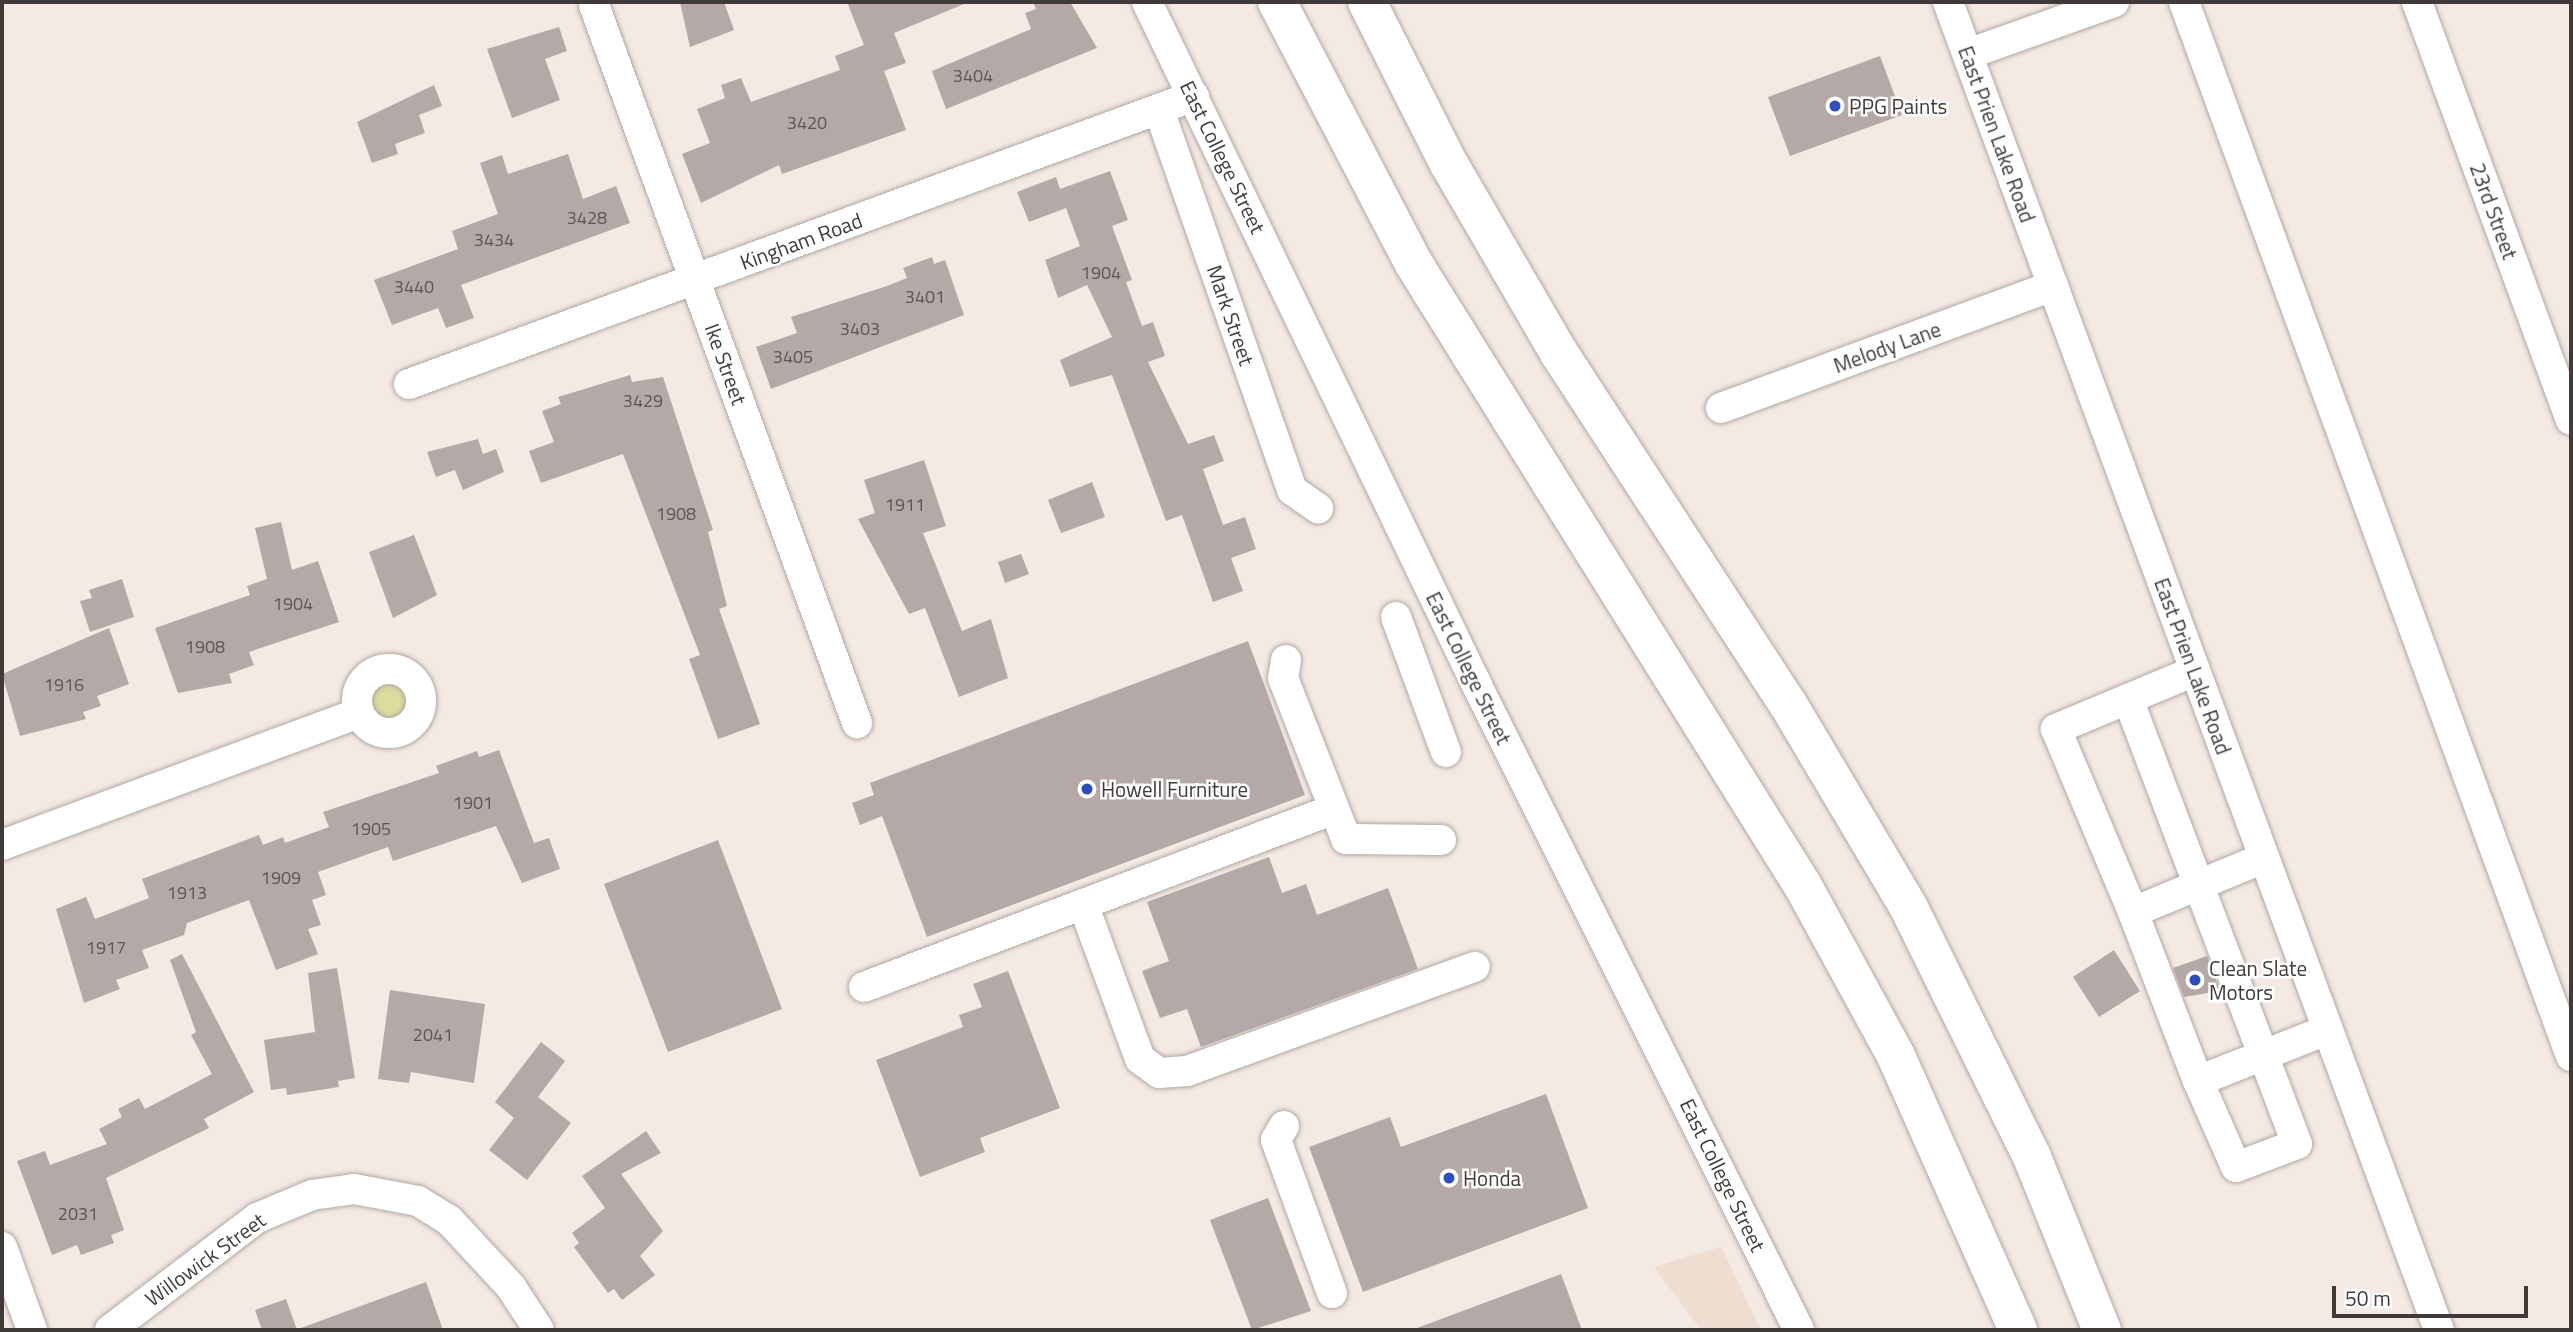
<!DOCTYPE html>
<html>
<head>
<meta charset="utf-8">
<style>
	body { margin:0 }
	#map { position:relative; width:2573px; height:1332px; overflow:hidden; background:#f4e9e3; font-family:"Titillium Web",sans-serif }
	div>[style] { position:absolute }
	.built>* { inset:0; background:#efddd2 }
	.green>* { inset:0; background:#dadd9c }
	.round { border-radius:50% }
	.building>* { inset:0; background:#b5a9a8 }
	.roads { filter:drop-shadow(0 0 2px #b3a8a2) drop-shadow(0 0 2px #b3a8a2) }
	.minor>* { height:30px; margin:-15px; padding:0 15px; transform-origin:15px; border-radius:15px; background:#fff }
	.minor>.ring { margin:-15px; padding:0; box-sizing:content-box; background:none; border:30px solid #fff; border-radius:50% }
	.highway>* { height:38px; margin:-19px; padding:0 19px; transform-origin:19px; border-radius:19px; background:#fff }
	.dots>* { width:19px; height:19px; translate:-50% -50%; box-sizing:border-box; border:4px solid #fff; border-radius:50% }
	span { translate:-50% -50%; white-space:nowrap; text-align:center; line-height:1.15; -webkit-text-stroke:5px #fff; paint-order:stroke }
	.number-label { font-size:18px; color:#5d5655 }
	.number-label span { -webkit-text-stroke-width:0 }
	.poi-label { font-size:21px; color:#403b39 }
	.left { translate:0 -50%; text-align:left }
	.street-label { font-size:21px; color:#403b39 }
	.frame { position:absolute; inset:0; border:4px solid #403b39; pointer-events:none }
	.scale { position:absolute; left:2332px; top:1286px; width:196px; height:32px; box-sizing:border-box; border:4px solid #403b39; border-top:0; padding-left:9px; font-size:21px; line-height:24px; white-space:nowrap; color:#403b39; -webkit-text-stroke:5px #fff; paint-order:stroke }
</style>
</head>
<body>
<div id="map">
	<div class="built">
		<i style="clip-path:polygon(1721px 1247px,1761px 1330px,1701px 1330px,1654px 1267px)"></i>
	</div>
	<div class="green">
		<i class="round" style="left:372px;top:683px;width:36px;height:36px"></i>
	</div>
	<div class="building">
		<i style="clip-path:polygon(680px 2px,724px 2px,734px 30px,690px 47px)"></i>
		<i style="clip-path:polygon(847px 2px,969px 2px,894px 33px,906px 63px,884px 71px,906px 130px,782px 174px,779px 165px,701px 203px,682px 154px,710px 143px,697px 109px,725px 98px,721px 85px,741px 78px,751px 102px,840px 70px,835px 56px,864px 45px)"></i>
		<i style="clip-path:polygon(1033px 2px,1070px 2px,1097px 48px,946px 109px,932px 71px,1031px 29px,1025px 13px,1036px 9px)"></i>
		<i style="clip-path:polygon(559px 27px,567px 51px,545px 59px,560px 100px,512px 118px,487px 49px)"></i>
		<i style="clip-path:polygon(1880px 56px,1902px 115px,1790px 156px,1768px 97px)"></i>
		<i style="clip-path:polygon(434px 85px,442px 106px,419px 115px,425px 133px,395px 144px,398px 154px,372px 163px,357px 122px)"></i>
		<i style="clip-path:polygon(568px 154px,583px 199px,616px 186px,630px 223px,461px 285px,474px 318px,446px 328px,438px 308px,392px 325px,374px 280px,458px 249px,452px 231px,498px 214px,480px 163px,502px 155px,508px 174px)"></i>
		<i style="clip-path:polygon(1110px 171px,1128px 220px,1112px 226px,1132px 280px,1126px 282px,1142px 326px,1153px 322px,1165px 356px,1148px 362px,1188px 444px,1214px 435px,1224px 461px,1203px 469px,1223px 525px,1245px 517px,1256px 549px,1231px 558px,1243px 591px,1213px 602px,1182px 515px,1166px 521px,1112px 375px,1070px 387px,1060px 360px,1112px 337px,1087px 285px,1058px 298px,1045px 260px,1080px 246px,1066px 208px,1029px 222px,1017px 192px,1056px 177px,1060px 189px)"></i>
		<i style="clip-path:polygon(932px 257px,934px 264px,945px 260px,964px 315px,771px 389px,756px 347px,797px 333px,791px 317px,887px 286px,907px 278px,903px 268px)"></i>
		<i style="clip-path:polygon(630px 375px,632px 382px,663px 377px,713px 530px,708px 532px,727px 606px,719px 609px,760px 724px,718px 739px,689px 659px,700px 655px,623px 454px,541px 483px,529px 451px,554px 442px,542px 411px,561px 404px,558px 397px)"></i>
		<i style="clip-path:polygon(478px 439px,483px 454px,496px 449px,504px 472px,463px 490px,455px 470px,436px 477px,427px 452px)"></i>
		<i style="clip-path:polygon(924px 460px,946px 526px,923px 533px,962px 631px,991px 619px,1008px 678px,959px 697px,925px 608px,909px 614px,858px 519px,875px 513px,864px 480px)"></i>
		<i style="clip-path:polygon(1092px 482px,1105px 517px,1061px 533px,1048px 500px)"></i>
		<i style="clip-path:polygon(281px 522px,292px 570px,318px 561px,339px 622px,249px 652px,254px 665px,229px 674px,232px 683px,178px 693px,155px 628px,250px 595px,247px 586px,267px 579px,255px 528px)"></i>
		<i style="clip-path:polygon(414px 535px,437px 595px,393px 618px,369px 552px)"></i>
		<i style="clip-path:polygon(1021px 554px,1029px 574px,1005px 583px,998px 562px)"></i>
		<i style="clip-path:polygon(122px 579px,134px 617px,90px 632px,80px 601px,92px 598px,89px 590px)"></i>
		<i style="clip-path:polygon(109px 628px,129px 684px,97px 696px,101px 706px,83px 712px,86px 719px,20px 736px,2px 674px)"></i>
		<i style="clip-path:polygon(1248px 641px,1305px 795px,927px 937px,882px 816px,860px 825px,852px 803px,874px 795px,870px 783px)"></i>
		<i style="clip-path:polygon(499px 750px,534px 843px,549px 838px,560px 869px,522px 883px,496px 826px,393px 861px,388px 847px,318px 872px,326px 895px,312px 900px,321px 925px,308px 929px,318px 954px,276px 970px,249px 900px,187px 923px,184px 935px,142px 950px,149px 968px,116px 980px,120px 989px,84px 1003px,56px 909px,86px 897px,95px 919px,149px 898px,142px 879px,259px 835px,263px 845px,283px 837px,285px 843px,329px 827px,323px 812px,439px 773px,436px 766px,477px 751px,479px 757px)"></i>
		<i style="clip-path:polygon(718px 840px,782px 1009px,668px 1052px,604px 884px)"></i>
		<i style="clip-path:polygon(1269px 857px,1282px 893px,1306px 884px,1317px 915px,1388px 888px,1418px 969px,1201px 1047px,1187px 1009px,1160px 1018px,1142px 971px,1169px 961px,1147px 902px)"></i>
		<i style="clip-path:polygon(2114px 950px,2140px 991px,2099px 1017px,2073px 977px)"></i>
		<i style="clip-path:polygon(182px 954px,254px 1092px,204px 1119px,209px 1128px,106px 1178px,124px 1230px,111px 1235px,114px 1243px,81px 1255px,77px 1245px,52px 1255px,17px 1161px,45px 1151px,50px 1165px,107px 1144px,99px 1129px,122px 1117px,118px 1109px,139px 1098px,145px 1109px,212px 1074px,191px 1035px,196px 1032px,170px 960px)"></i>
		<i style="clip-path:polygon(2207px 956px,2220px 991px,2184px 997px,2173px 968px)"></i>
		<i style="clip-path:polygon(337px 968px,355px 1078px,338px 1081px,339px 1087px,287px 1095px,286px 1088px,271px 1090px,264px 1040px,315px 1032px,308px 973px)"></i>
		<i style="clip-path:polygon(1008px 971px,1060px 1108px,980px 1138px,985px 1152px,920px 1177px,876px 1060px,963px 1027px,959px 1015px,982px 1007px,973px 984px)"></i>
		<i style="clip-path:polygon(390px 990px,485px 1004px,474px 1083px,411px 1072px,409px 1083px,378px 1079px)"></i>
		<i style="clip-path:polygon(541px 1042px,565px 1061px,538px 1097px,571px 1123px,527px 1180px,489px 1150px,514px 1118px,495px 1102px)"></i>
		<i style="clip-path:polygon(1546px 1094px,1588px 1208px,1363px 1292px,1309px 1147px,1390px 1117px,1401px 1147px)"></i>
		<i style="clip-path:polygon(646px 1131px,661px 1153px,621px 1174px,663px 1231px,640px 1256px,655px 1275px,622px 1300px,614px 1289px,608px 1293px,574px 1247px,579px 1243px,572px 1233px,605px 1208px,582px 1176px)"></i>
		<i style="clip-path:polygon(1268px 1198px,1311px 1311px,1252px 1330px,1210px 1220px)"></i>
		<i style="clip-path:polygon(1561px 1274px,1582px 1330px,1418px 1330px,1417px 1328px)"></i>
		<i style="clip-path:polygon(426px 1282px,443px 1330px,302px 1330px,301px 1328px)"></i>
		<i style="clip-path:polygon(286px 1299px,297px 1330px,262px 1330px,255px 1310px)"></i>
	</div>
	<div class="roads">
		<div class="minor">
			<i style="left:1147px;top:2px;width:754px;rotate:64.22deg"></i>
			<i style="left:1475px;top:681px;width:725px;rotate:63.47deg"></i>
			<i style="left:1948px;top:2px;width:1416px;rotate:69.71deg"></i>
			<i style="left:2184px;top:2px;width:1123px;rotate:69.84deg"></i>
			<i style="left:2417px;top:2px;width:445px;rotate:69.8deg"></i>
			<i style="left:594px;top:5px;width:765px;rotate:69.88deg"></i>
			<i style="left:1968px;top:54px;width:155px;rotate:-19.6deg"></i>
			<i style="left:1159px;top:110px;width:403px;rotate:70.7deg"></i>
			<i style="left:1292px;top:490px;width:32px;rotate:35deg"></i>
			<i style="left:409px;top:384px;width:836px;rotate:-20.15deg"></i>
			<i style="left:1721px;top:408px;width:354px;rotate:-20.2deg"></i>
			<i style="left:1396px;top:617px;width:144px;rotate:69.7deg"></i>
			<i style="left:1286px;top:660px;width:18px;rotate:99deg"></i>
			<i style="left:1283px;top:678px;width:173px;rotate:68.6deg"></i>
			<i style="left:1346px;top:839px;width:95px;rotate:0.6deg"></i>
			<i class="ring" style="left:357px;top:669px;width:34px;height:34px"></i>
			<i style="left:2195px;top:671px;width:151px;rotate:157.4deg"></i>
			<i style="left:2056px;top:729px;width:199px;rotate:67.2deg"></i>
			<i style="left:2133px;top:912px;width:142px;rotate:-22.4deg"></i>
			<i style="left:2128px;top:699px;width:476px;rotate:69.2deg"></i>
			<i style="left:2297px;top:1144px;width:65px;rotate:159.3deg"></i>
			<i style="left:2236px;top:1167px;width:94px;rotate:-113.8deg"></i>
			<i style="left:2px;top:845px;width:381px;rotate:-20.3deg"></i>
			<i style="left:1083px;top:904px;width:165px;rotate:69.8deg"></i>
			<i style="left:1140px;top:1059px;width:24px;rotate:36deg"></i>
			<i style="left:1159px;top:1073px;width:28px;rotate:-4deg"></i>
			<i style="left:1187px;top:1071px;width:306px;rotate:-19.9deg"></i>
			<i style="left:2133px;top:912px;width:181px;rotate:69deg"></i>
			<i style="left:2198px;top:1081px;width:139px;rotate:-21.6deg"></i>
			<i style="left:864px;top:987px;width:500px;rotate:-20.72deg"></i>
			<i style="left:1284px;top:1126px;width:16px;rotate:120deg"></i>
			<i style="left:1276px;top:1140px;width:163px;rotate:69.9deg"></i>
			<i style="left:2px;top:1247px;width:88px;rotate:70.1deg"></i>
			<i style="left:110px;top:1330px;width:185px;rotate:-37.3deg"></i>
			<i style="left:257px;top:1218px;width:60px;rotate:-22.7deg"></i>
			<i style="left:312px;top:1195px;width:42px;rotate:-8.1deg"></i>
			<i style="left:354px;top:1189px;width:65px;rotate:10.6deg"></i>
			<i style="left:418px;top:1201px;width:36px;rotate:32deg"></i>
			<i style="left:449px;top:1220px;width:91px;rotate:47.2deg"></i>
			<i style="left:511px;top:1287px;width:51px;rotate:56.9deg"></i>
		</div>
		<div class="highway">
			<i style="left:1277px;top:2px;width:296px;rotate:62.4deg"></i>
			<i style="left:1414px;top:264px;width:734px;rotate:57.98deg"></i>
			<i style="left:1803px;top:886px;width:194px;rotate:61.3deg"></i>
			<i style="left:1896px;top:1056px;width:300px;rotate:66deg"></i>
			<i style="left:1367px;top:2px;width:182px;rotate:63.2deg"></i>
			<i style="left:1449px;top:164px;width:219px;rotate:59.8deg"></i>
			<i style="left:1559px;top:353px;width:419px;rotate:56.9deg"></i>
			<i style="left:1788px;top:704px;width:235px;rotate:59.3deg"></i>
			<i style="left:1908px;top:906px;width:280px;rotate:63.7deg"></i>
			<i style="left:2032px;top:1157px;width:187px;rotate:68deg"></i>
		</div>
	</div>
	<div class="dots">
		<i style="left:1835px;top:106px;background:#2c4ebe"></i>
		<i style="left:1087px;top:789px;background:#2c4ebe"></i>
		<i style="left:2195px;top:980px;background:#2c4ebe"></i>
		<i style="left:1449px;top:1178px;background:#2c4ebe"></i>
	</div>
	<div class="number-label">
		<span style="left:973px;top:76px">3404</span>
		<span style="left:807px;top:123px">3420</span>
		<span style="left:587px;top:218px">3428</span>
		<span style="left:494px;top:240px">3434</span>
		<span style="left:1101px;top:273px">1904</span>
		<span style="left:414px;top:287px">3440</span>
		<span style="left:925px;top:297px">3401</span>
		<span style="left:860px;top:329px">3403</span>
		<span style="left:793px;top:357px">3405</span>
		<span style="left:643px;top:401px">3429</span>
		<span style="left:905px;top:505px">1911</span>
		<span style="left:676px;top:514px">1908</span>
		<span style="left:293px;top:604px">1904</span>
		<span style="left:205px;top:647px">1908</span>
		<span style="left:64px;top:685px">1916</span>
		<span style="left:473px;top:803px">1901</span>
		<span style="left:371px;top:829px">1905</span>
		<span style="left:281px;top:878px">1909</span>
		<span style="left:187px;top:893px">1913</span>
		<span style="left:106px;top:948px">1917</span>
		<span style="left:433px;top:1035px">2041</span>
		<span style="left:78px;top:1214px">2031</span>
	</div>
	<div class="poi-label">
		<span class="left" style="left:1849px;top:106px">PPG Paints</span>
		<span class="left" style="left:1101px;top:789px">Howell Furniture</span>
		<span class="left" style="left:2209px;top:980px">Clean Slate<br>Motors</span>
		<span class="left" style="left:1463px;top:1178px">Honda</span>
	</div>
	<div class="street-label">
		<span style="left:1997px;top:134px;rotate:70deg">East Prien Lake Road</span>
		<span style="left:1223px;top:157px;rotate:64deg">East College Street</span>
		<span style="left:2494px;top:211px;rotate:70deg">23rd Street</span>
		<span style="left:801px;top:241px;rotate:-20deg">Kingham Road</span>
		<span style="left:1231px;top:315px;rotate:71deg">Mark Street</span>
		<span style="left:1887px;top:347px;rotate:-20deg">Melody Lane</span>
		<span style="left:726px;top:364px;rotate:70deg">Ike Street</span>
		<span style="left:2193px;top:666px;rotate:70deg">East Prien Lake Road</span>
		<span style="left:1469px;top:668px;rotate:64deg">East College Street</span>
		<span style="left:1723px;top:1175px;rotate:64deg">East College Street</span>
		<span style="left:205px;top:1259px;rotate:-36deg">Willowick Street</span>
	</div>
	<div class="frame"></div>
	<div class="scale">50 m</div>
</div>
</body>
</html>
